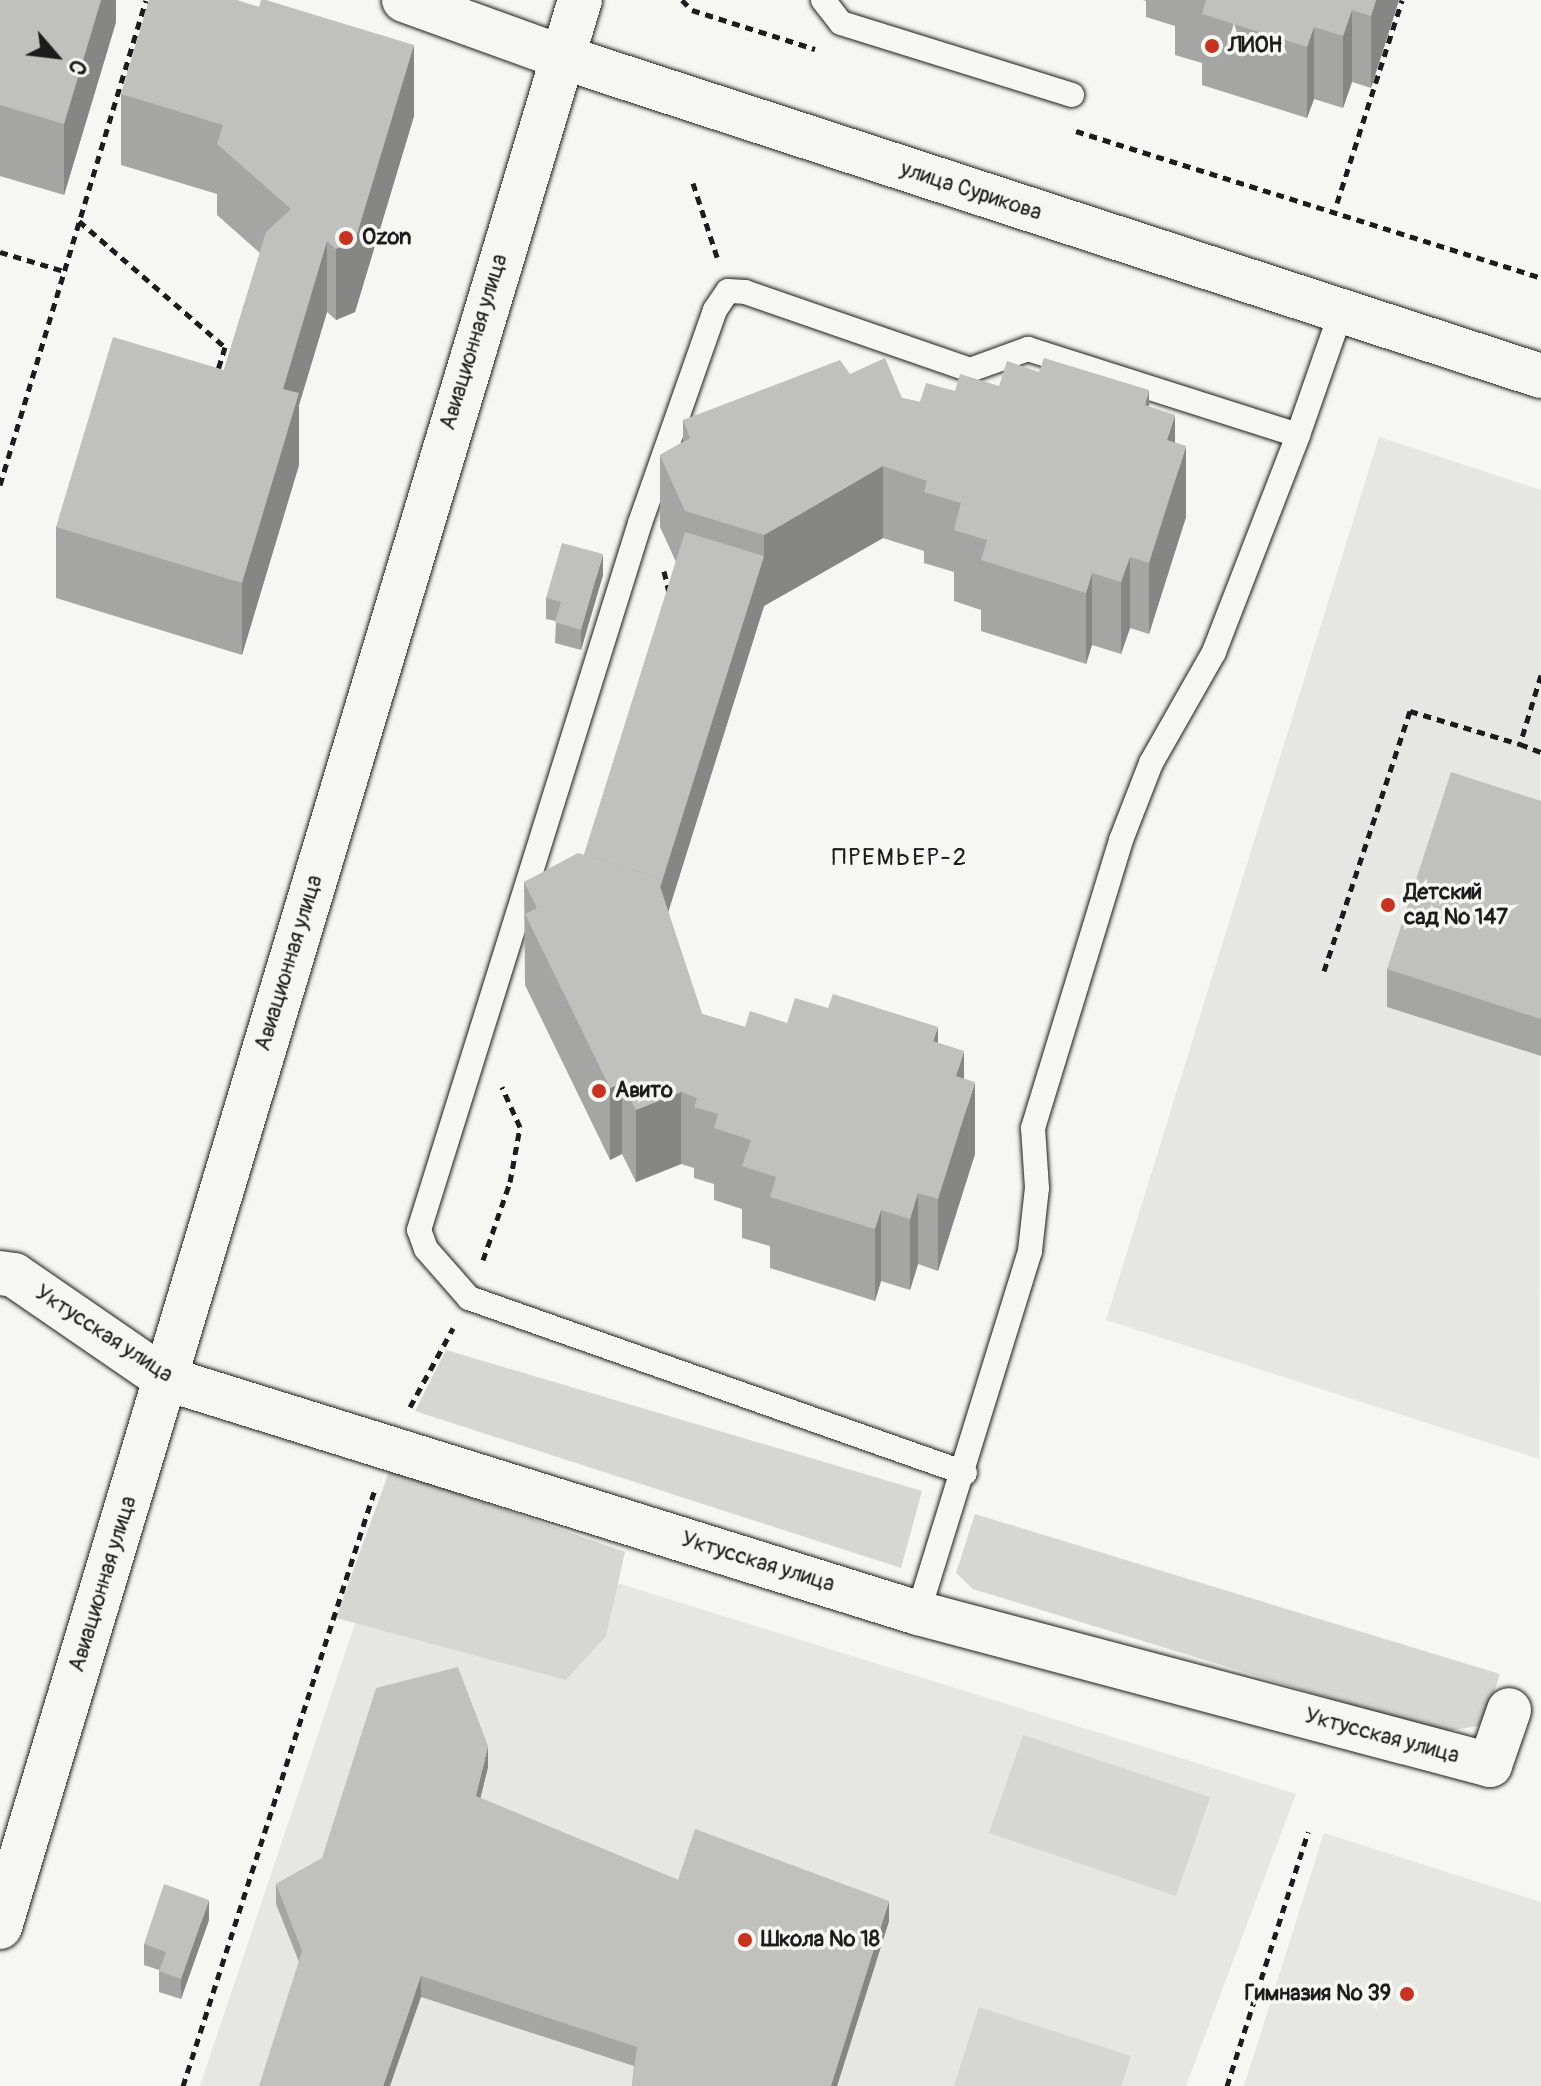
<!DOCTYPE html>
<html>
<head>
<meta charset="utf-8">
<style>
	body { margin:0 }
	#map { position:relative; width:1541px; height:2086px; overflow:hidden; background:#f6f6f2; font-family:Pangolin,sans-serif }
	div>[style] { position:absolute }
	.built>* { inset:0; background:#e6e6e2 }
	.green>* { inset:0; background:#d6d6d2 }
	.path>* { height:5px; margin-top:-2.5px; transform-origin:0; background:repeating-linear-gradient(90deg,#1c1c1c 0 8px,transparent 0 14px) }
	.roads { filter:drop-shadow(0 0 2px #1c1c1c) drop-shadow(0 0 2px #1c1c1c) }
	.lane>* { height:24px; margin:-12px; padding:0 12px; transform-origin:12px; border-radius:12px; background:#f6f6f2 }
	.street>* { height:44px; margin:-22px; padding:0 22px; transform-origin:22px; border-radius:22px; background:#f6f6f2 }
	.wall>* { inset:0; background:#a5a5a3 }
	.shaded-wall>* { inset:0; background:#868684 }
	.building>* { inset:0; background:#c0c0bd }
	.dots>* { width:22px; height:22px; translate:-50% -50%; box-sizing:border-box; border:4px solid #f6f6f2; border-radius:50% }
	span { translate:-50% -50%; white-space:nowrap; text-align:center; line-height:1.15; -webkit-text-stroke:7px #f6f6f2; paint-order:stroke }
	.poi-label { font-size:22px; color:#1c1c1c; font-weight:700 }
	.left { translate:0 -50%; text-align:left }
	.right { translate:-100% -50%; text-align:right }
	.street-label { font-size:22px; color:#1c1c1c }
	.neighbourhood-label { font-size:24px; color:#1c1c1c; letter-spacing:2px }
	.north { position:absolute; left:16px; top:16px; width:80px; height:80px; -webkit-text-stroke:6px #f6f6f2; paint-order:stroke; rotate:118deg; font-size:22px; font-weight:700; line-height:32px; text-align:center; color:#1c1c1c }
	.north::after { content:''; display:block; margin:auto; width:28px; height:36px; background:#1c1c1c; clip-path:polygon(50% 0,100% 100%,50% 72%,0 100%) }
</style>
</head>
<body>
<div id="map">
	<div class="built">
		<i style="clip-path:polygon(1379px 437px,1541px 490px,1539px 1459px,1106px 1320px)"></i>
		<i style="clip-path:polygon(392px 1513px,1296px 1794px,1186px 2086px,200px 2086px)"></i>
		<i style="clip-path:polygon(1324px 1833px,1541px 1902px,1541px 2086px,1244px 2086px)"></i>
	</div>
	<div class="green">
		<i style="clip-path:polygon(446px 1350px,922px 1491px,901px 1568px,415px 1411px)"></i>
		<i style="clip-path:polygon(390px 1469px,625px 1552px,606px 1636px,566px 1680px,336px 1618px)"></i>
		<i style="clip-path:polygon(975px 1514px,1500px 1674px,1489px 1708px,1478px 1726px,1440px 1732px,973px 1589px,956px 1573px)"></i>
		<i style="clip-path:polygon(1023px 1735px,1210px 1797px,1176px 1896px,989px 1833px)"></i>
		<i style="clip-path:polygon(979px 2007px,1131px 2056px,1121px 2086px,954px 2086px)"></i>
	</div>
	<div class="path">
		<i style="left:682px;top:0;width:14px;rotate:45deg"></i>
		<i style="left:692px;top:10px;width:129px;rotate:17.6deg"></i>
		<i style="left:1076px;top:131px;width:488px;rotate:17.5deg"></i>
		<i style="left:693px;top:183px;width:78px;rotate:72deg"></i>
		<i style="left:1337px;top:203px;width:213px;rotate:-72.2deg"></i>
		<i style="left:79px;top:221px;width:193px;rotate:40.8deg"></i>
		<i style="left:225px;top:347px;width:27px;rotate:107deg"></i>
		<i style="left:0;top:252px;width:67px;rotate:16.5deg"></i>
		<i style="left:0;top:485px;width:506px;rotate:-73.25deg"></i>
		<i style="left:664px;top:571px;width:22px;rotate:77deg"></i>
		<i style="left:1541px;top:675px;width:72px;rotate:106.9deg"></i>
		<i style="left:1520px;top:744px;width:22px;rotate:21deg"></i>
		<i style="left:1324px;top:971px;width:274px;rotate:-71.7deg"></i>
		<i style="left:1410px;top:711px;width:115px;rotate:16.7deg"></i>
		<i style="left:483px;top:1260px;width:83px;rotate:-70.9deg"></i>
		<i style="left:510px;top:1182px;width:56px;rotate:-79.7deg"></i>
		<i style="left:520px;top:1127px;width:44px;rotate:-114.2deg"></i>
		<i style="left:410px;top:1407px;width:90px;rotate:-61.4deg"></i>
		<i style="left:183px;top:2086px;width:627px;rotate:-72.17deg"></i>
		<i style="left:1227px;top:2086px;width:267px;rotate:-72.3deg"></i>
	</div>
	<div class="roads">
		<div class="lane">
			<i style="left:823px;top:0;width:29px;rotate:52deg"></i>
			<i style="left:841px;top:23px;width:242px;rotate:17.3deg"></i>
			<i style="left:965px;top:1473px;width:526px;rotate:-160.57deg"></i>
			<i style="left:469px;top:1298px;width:65px;rotate:-131.3deg"></i>
			<i style="left:426px;top:1249px;width:20px;rotate:-110deg"></i>
			<i style="left:419px;top:1230px;width:741px;rotate:-72.64deg"></i>
			<i style="left:640px;top:523px;width:226px;rotate:-70.6deg"></i>
			<i style="left:715px;top:310px;width:23px;rotate:-56deg"></i>
			<i style="left:728px;top:291px;width:17px;rotate:3deg"></i>
			<i style="left:745px;top:292px;width:238px;rotate:19.1deg"></i>
			<i style="left:970px;top:370px;width:62px;rotate:-19.9deg"></i>
			<i style="left:1028px;top:349px;width:283px;rotate:17.7deg"></i>
			<i style="left:1298px;top:435px;width:130px;rotate:-70.7deg"></i>
			<i style="left:918px;top:1613px;width:379px;rotate:-72.8deg"></i>
			<i style="left:1030px;top:1251px;width:63px;rotate:-83.7deg"></i>
			<i style="left:1037px;top:1188px;width:60px;rotate:-93.8deg"></i>
			<i style="left:1033px;top:1128px;width:301px;rotate:-73deg"></i>
			<i style="left:1121px;top:840px;width:83px;rotate:-68.7deg"></i>
			<i style="left:1151px;top:763px;width:128px;rotate:-60.4deg"></i>
			<i style="left:1214px;top:652px;width:233px;rotate:-68.8deg"></i>
		</div>
		<div class="street">
			<i style="left:404px;top:0;width:165px;rotate:19.9deg"></i>
			<i style="left:559px;top:56px;width:1033px;rotate:18.05deg"></i>
			<i style="left:0;top:1273px;width:14px;rotate:8deg"></i>
			<i style="left:14px;top:1275px;width:182px;rotate:34.5deg"></i>
			<i style="left:164px;top:1378px;width:790px;rotate:17.31deg"></i>
			<i style="left:918px;top:1613px;width:592px;rotate:14.88deg"></i>
			<i style="left:1490px;top:1765px;width:58px;rotate:-70.9deg"></i>
			<i style="left:0;top:1927px;width:2012px;rotate:-73.25deg"></i>
		</div>
	</div>
	<div class="wall">
		<i style="clip-path:polygon(0 0,116px 0,116px 22px,64px 195px,0 176px)"></i>
		<i style="clip-path:polygon(1143px 0,1399px 0,1371px 88px,1352px 82px,1343px 108px,1314px 99px,1307px 118px,1202px 85px,1202px 63px,1175px 55px,1175px 26px,1146px 17px,1146px 1px)"></i>
		<i style="clip-path:polygon(121px 94px,414px 116px,355px 312px,336px 320px,327px 312px,299px 405px,299px 465px,242px 655px,56px 598px,56px 527px,224px 370px,260px 253px,217px 215px,217px 194px,121px 165px)"></i>
		<i style="clip-path:polygon(850px 374px,902px 398px,920px 402px,955px 391px,999px 386px,1149px 407px,1175px 442px,1186px 517px,1149px 634px,1130px 628px,1121px 654px,1092px 645px,1086px 664px,981px 631px,981px 610px,954px 601px,954px 572px,924px 563px,924px 551px,883px 538px,764px 606px,668px 912px,702px 1014px,745px 1027px,787px 1023px,938px 1043px,964px 1079px,975px 1154px,938px 1271px,918px 1264px,910px 1290px,881px 1281px,875px 1301px,770px 1268px,770px 1246px,742px 1238px,742px 1209px,714px 1200px,714px 1184px,694px 1178px,694px 1168px,681px 1164px,636px 1182px,622px 1154px,610px 1160px,525px 985px,524px 882px,584px 855px,676px 562px,660px 527px,660px 455px,683px 442px,683px 420px)"></i>
		<i style="clip-path:polygon(603px 575px,581px 650px,555px 643px,556px 621px,546px 619px,546px 598px)"></i>
		<i style="clip-path:polygon(1541px 801px,1541px 1056px,1387px 1007px,1387px 969px)"></i>
		<i style="clip-path:polygon(488px 1767px,480px 1798px,678px 1880px,889px 1921px,837px 2086px,632px 2086px,634px 2066px,421px 1997px,299px 1962px,276px 1904px,276px 1884px)"></i>
		<i style="clip-path:polygon(209px 1920px,181px 1999px,159px 1992px,159px 1970px,144px 1965px,144px 1944px)"></i>
	</div>
	<div class="shaded-wall">
		<i style="clip-path:polygon(101px 0,116px 0,116px 22px,64px 195px,64px 124px)"></i>
		<i style="clip-path:polygon(1376px 0,1399px 0,1371px 88px,1371px 16px)"></i>
		<i style="clip-path:polygon(1352px 10px,1352px 82px,1343px 108px,1343px 36px)"></i>
		<i style="clip-path:polygon(1314px 27px,1314px 99px,1307px 118px,1307px 47px)"></i>
		<i style="clip-path:polygon(414px 45px,414px 116px,355px 312px,336px 320px,336px 249px)"></i>
		<i style="clip-path:polygon(327px 241px,327px 312px,299px 405px,299px 465px,242px 655px,242px 583px,283px 389px)"></i>
		<i style="clip-path:polygon(1149px 390px,1149px 462px,1145px 405px)"></i>
		<i style="clip-path:polygon(1175px 415px,1175px 481px,1186px 446px,1186px 517px,1149px 634px,1149px 563px,1167px 440px)"></i>
		<i style="clip-path:polygon(883px 466px,883px 538px,764px 606px,657px 948px,657px 898px,764px 556px,764px 535px)"></i>
		<i style="clip-path:polygon(603px 554px,603px 575px,581px 650px,581px 630px)"></i>
		<i style="clip-path:polygon(1130px 557px,1130px 628px,1121px 654px,1121px 582px)"></i>
		<i style="clip-path:polygon(1092px 573px,1092px 645px,1086px 664px,1086px 593px)"></i>
		<i style="clip-path:polygon(938px 1027px,938px 1099px,933px 1041px)"></i>
		<i style="clip-path:polygon(964px 1051px,964px 1117px,975px 1082px,975px 1154px,938px 1271px,938px 1199px,956px 1076px)"></i>
		<i style="clip-path:polygon(622px 1083px,622px 1154px,610px 1160px,610px 1088px)"></i>
		<i style="clip-path:polygon(681px 1092px,681px 1164px,636px 1182px,636px 1110px)"></i>
		<i style="clip-path:polygon(918px 1193px,918px 1264px,910px 1290px,910px 1219px)"></i>
		<i style="clip-path:polygon(881px 1210px,881px 1281px,875px 1301px,875px 1229px)"></i>
		<i style="clip-path:polygon(488px 1746px,488px 1767px,476px 1816px,476px 1796px)"></i>
		<i style="clip-path:polygon(209px 1900px,209px 1920px,181px 1999px,181px 1979px)"></i>
		<i style="clip-path:polygon(889px 1901px,889px 1921px,837px 2086px,831px 2086px)"></i>
		<i style="clip-path:polygon(421px 1976px,421px 1997px,390px 2086px,383px 2086px)"></i>
	</div>
	<div class="building">
		<i style="clip-path:polygon(0 0,101px 0,64px 124px,0 105px)"></i>
		<i style="clip-path:polygon(149px 0,237px 0,259px 7px,261px 0,266px 0,414px 45px,355px 241px,336px 249px,327px 241px,283px 389px,299px 393px,242px 583px,56px 527px,113px 337px,224px 370px,266px 232px,291px 209px,217px 144px,223px 125px,121px 94px)"></i>
		<i style="clip-path:polygon(1206px 0,1376px 0,1371px 16px,1352px 10px,1343px 36px,1314px 27px,1307px 47px,1202px 14px)"></i>
		<i style="clip-path:polygon(885px 358px,902px 398px,920px 402px,926px 383px,955px 391px,960px 374px,999px 386px,1007px 361px,1039px 372px,1044px 358px,1149px 390px,1145px 405px,1175px 415px,1167px 440px,1186px 446px,1149px 563px,1130px 557px,1121px 582px,1092px 573px,1086px 593px,981px 560px,987px 540px,954px 530px,961px 503px,924px 492px,927px 481px,883px 466px,764px 535px,685px 511px,660px 455px,690px 438px,683px 420px,840px 360px,850px 374px)"></i>
		<i style="clip-path:polygon(685px 532px,764px 556px,660px 887px,657px 877px,584px 855px)"></i>
		<i style="clip-path:polygon(562px 543px,603px 554px,581px 630px,555px 622px,561px 602px,546px 598px)"></i>
		<i style="clip-path:polygon(1451px 772px,1541px 801px,1541px 1019px,1387px 969px)"></i>
		<i style="clip-path:polygon(578px 853px,657px 877px,702px 1014px,745px 1027px,750px 1011px,787px 1023px,795px 998px,828px 1008px,833px 994px,938px 1027px,933px 1041px,964px 1051px,956px 1076px,975px 1082px,938px 1199px,918px 1193px,910px 1219px,881px 1210px,875px 1229px,770px 1197px,776px 1177px,742px 1166px,751px 1140px,714px 1128px,718px 1114px,694px 1107px,697px 1098px,681px 1092px,636px 1110px,622px 1083px,610px 1088px,525px 914px,537px 908px,524px 882px)"></i>
		<i style="clip-path:polygon(458px 1667px,488px 1746px,476px 1796px,678px 1880px,695px 1829px,889px 1901px,831px 2086px,632px 2086px,637px 2047px,421px 1976px,383px 2086px,259px 2086px,302px 1951px,276px 1884px,322px 1858px,376px 1688px)"></i>
		<i style="clip-path:polygon(164px 1884px,209px 1900px,181px 1979px,159px 1971px,166px 1952px,144px 1944px)"></i>
	</div>
	<div class="dots">
		<i style="left:1212px;top:46px;background:#c8321e"></i>
		<i style="left:346px;top:238px;background:#c8321e"></i>
		<i style="left:1388px;top:905px;background:#c8321e"></i>
		<i style="left:599px;top:1091px;background:#c8321e"></i>
		<i style="left:745px;top:1940px;background:#c8321e"></i>
		<i style="left:1407px;top:1994px;background:#c8321e"></i>
	</div>
	<div class="poi-label">
		<span class="left" style="left:1228px;top:46px">ЛИОН</span>
		<span class="left" style="left:362px;top:238px">Ozon</span>
		<span class="left" style="left:1404px;top:905px">Детский<br>сад № 147</span>
		<span class="left" style="left:615px;top:1091px">Авито</span>
		<span class="left" style="left:761px;top:1940px">Школа № 18</span>
		<span class="right" style="left:1391px;top:1994px">Гимназия № 39</span>
	</div>
	<div class="street-label">
		<span style="left:971px;top:191px;rotate:18deg">улица Сурикова</span>
		<span style="left:474px;top:342px;rotate:-73deg">Авиационная улица</span>
		<span style="left:289px;top:963px;rotate:-73deg">Авиационная улица</span>
		<span style="left:104px;top:1334px;rotate:33deg">Уктусская улица</span>
		<span style="left:758px;top:1562px;rotate:17deg">Уктусская улица</span>
		<span style="left:103px;top:1584px;rotate:-73deg">Авиационная улица</span>
		<span style="left:1382px;top:1736px;rotate:15deg">Уктусская улица</span>
	</div>
	<div class="neighbourhood-label">
		<span style="left:900px;top:858px">ПРЕМЬЕР-2</span>
	</div>
	<div class="north">С</div>
</div>
</body>
</html>
